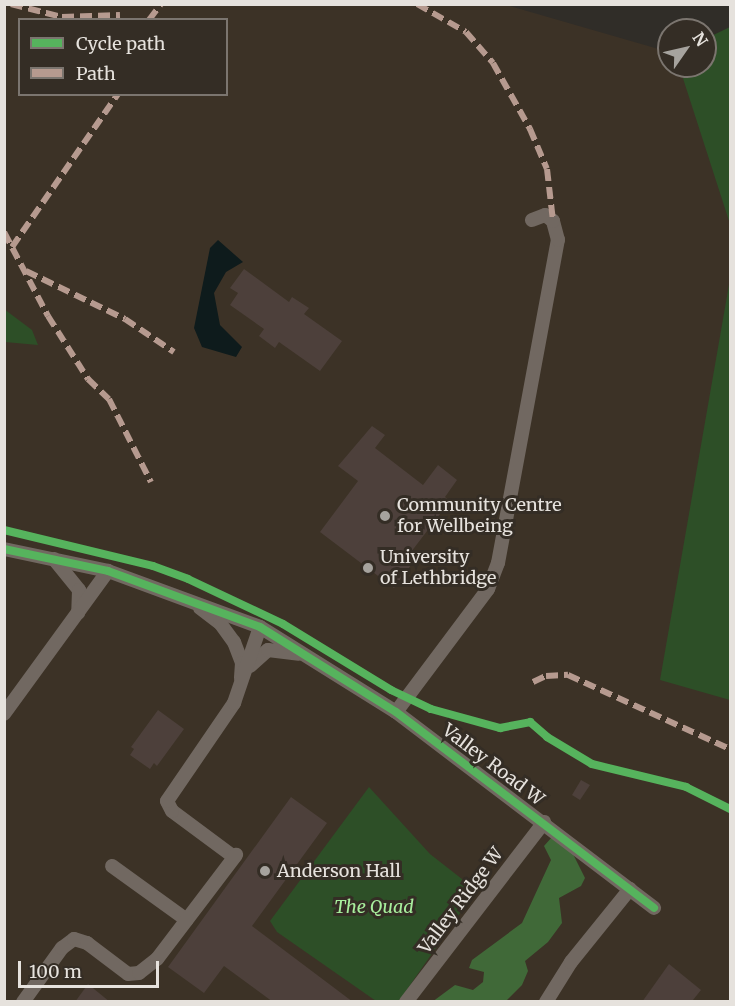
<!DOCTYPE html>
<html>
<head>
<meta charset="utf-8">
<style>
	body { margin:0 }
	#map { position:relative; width:735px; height:1006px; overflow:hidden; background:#302d28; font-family:Merriweather,serif }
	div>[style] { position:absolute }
	.built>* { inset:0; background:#3c3226 }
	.green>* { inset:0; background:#2d4f27 }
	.forest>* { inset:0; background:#406938 }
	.water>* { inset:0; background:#0e1b1c }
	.building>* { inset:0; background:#4d403b }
	.minor>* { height:14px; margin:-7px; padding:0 7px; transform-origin:7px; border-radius:7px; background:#716861 }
	.quiet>* { height:6px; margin-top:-3px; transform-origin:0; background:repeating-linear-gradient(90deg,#b69a8f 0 12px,transparent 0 18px) }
	.cycleway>* { height:8px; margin:-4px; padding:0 4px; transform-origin:4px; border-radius:4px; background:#56b35d }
	.dots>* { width:16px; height:16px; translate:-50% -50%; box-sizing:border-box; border:3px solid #342d25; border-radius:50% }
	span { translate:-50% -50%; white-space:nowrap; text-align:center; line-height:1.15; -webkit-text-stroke:6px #342d25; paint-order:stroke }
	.poi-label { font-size:18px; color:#e6e2dd }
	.left { translate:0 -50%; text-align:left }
	.street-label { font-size:18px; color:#e6e2dd }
	.park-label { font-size:18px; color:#a8ef9d; font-style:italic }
	.frame { position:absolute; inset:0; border:6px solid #e6e2dd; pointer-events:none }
	.legend { position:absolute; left:18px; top:18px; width:210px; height:78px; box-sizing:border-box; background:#342d25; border:2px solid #7b756f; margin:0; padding:8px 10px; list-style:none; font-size:18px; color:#e6e2dd }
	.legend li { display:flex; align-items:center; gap:12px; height:30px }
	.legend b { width:30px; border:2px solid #7b756f }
	.north { position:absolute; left:657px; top:18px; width:60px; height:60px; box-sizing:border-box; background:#342d25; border:2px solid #7b756f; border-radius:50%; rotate:56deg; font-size:16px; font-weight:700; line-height:24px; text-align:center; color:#e6e2dd }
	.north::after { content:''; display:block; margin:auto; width:21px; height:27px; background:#a6a39e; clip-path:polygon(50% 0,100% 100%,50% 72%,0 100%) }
	.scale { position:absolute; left:18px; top:961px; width:141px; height:27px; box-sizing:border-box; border:3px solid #e6e2dd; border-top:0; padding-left:8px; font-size:18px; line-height:21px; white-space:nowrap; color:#e6e2dd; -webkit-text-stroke:4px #342d25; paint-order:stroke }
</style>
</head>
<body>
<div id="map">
	<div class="built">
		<i style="clip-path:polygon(evenodd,5px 5px,506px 5px,669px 52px,669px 66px,684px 66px,730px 135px,730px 1001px,5px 1002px,5px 5px,20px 20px,226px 20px,226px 94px,20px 94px,20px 20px)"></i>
	</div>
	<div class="green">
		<i style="clip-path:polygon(730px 27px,730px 224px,679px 66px,705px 66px,705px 39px)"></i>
		<i style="clip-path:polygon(730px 279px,730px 700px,660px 680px)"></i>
		<i style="clip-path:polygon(4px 309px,32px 330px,38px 345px,5px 342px)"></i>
		<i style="clip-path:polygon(369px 787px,430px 854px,476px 890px,399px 1001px,376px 1001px,277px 932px,270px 921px)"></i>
	</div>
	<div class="forest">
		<i style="clip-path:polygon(552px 837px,571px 850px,585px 878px,581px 886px,559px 898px,562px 923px,548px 942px,525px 961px,528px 971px,522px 985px,506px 1001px,432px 1002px,455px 985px,473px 990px,483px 982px,484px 972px,469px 968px,472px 960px,522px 923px,551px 860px,544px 846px)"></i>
	</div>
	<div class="water">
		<i style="clip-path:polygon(218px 240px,243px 262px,226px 272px,214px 293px,220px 325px,242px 347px,236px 357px,202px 347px,194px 328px,210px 248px)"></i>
	</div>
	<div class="building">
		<i style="clip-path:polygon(244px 269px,289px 302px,292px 297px,309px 308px,304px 314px,342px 341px,320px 371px,279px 342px,275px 348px,259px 336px,264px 329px,230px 305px,238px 293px,230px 288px)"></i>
		<i style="clip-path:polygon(372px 426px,385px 435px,375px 448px,423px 485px,438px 465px,457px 480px,445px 497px,450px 501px,408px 556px,414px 561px,394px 588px,320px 532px,358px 481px,338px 466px)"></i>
		<i style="clip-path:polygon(158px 710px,184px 729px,157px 766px,154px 763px,150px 769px,130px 755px,134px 749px,131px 747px)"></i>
		<i style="clip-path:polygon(581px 780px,590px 785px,580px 800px,572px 795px)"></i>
		<i style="clip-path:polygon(291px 797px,327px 823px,252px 926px,353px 1002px,273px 1002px,224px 966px,204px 993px,168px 967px)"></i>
		<i style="clip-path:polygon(669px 964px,701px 990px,693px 1000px,642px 1002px)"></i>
		<i style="clip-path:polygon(88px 984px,110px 1002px,75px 1002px)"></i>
	</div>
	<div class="minor">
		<i style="left:4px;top:549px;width:106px;rotate:11.9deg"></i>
		<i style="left:108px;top:571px;width:162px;rotate:20.2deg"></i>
		<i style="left:260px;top:627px;width:160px;rotate:32deg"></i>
		<i style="left:396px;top:712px;width:324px;rotate:37.2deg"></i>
		<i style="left:54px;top:559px;width:40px;rotate:51deg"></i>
		<i style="left:79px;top:590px;width:23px;rotate:92deg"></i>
		<i style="left:200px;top:608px;width:25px;rotate:37deg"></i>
		<i style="left:220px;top:623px;width:24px;rotate:54deg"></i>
		<i style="left:234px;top:642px;width:22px;rotate:69deg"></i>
		<i style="left:242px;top:663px;width:15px;rotate:94deg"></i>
		<i style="left:250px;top:666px;width:24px;rotate:-42deg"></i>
		<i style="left:268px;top:650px;width:31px;rotate:7deg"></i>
		<i style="left:396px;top:712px;width:154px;rotate:-53.2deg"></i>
		<i style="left:488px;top:589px;width:28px;rotate:-69deg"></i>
		<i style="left:498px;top:563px;width:329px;rotate:-79.5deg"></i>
		<i style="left:558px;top:240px;width:20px;rotate:-105deg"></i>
		<i style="left:553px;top:221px;width:10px;rotate:-143deg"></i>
		<i style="left:545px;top:215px;width:14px;rotate:159deg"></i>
		<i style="left:4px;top:714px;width:177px;rotate:-54deg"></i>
		<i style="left:234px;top:857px;width:77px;rotate:-143.4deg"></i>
		<i style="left:172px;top:811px;width:11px;rotate:-117deg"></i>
		<i style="left:167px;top:801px;width:119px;rotate:-55.6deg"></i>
		<i style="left:234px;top:703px;width:80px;rotate:-71.1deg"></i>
		<i style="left:112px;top:866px;width:92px;rotate:35.8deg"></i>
		<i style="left:23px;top:1002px;width:67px;rotate:-54.2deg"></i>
		<i style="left:62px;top:948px;width:15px;rotate:-37deg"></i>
		<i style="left:74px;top:939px;width:14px;rotate:17deg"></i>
		<i style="left:87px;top:943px;width:51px;rotate:37.1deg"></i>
		<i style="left:128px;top:974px;width:11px;rotate:-5deg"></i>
		<i style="left:139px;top:973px;width:23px;rotate:-38deg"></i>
		<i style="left:157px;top:959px;width:131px;rotate:-52.8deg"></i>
		<i style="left:406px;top:1002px;width:227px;rotate:-52.5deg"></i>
		<i style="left:546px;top:1002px;width:47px;rotate:-58deg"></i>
		<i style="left:571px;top:962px;width:94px;rotate:-51.1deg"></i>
	</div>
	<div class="quiet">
		<i style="left:11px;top:4px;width:53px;rotate:14.3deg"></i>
		<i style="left:62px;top:17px;width:58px;rotate:-2deg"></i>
		<i style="left:417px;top:4px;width:56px;rotate:29.7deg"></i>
		<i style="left:466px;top:32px;width:41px;rotate:48.9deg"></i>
		<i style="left:493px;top:63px;width:76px;rotate:60.7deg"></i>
		<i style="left:530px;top:129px;width:43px;rotate:67deg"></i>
		<i style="left:547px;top:169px;width:52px;rotate:83.4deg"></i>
		<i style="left:149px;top:20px;width:20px;rotate:-53deg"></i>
		<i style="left:4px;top:232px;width:95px;rotate:62.4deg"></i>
		<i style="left:48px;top:316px;width:75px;rotate:57.6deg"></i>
		<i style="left:88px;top:379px;width:29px;rotate:44deg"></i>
		<i style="left:109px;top:399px;width:93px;rotate:63.2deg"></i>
		<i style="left:12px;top:247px;width:186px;rotate:-55.3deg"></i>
		<i style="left:26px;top:271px;width:110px;rotate:25.9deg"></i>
		<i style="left:125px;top:319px;width:59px;rotate:34deg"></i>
		<i style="left:533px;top:682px;width:14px;rotate:-25deg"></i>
		<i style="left:546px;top:676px;width:22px;rotate:-3deg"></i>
		<i style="left:568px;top:675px;width:178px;rotate:24.6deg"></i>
	</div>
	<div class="cycleway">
		<i style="left:4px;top:530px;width:153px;rotate:13.6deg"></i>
		<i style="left:153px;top:566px;width:37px;rotate:20deg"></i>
		<i style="left:188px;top:579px;width:105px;rotate:25.3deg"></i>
		<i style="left:283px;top:624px;width:127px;rotate:31.4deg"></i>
		<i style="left:391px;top:690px;width:44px;rotate:25.4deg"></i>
		<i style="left:431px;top:709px;width:72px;rotate:15.4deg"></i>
		<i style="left:500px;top:728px;width:31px;rotate:-11deg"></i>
		<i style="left:530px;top:722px;width:23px;rotate:41deg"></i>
		<i style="left:547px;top:737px;width:52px;rotate:31deg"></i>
		<i style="left:592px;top:764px;width:97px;rotate:13.7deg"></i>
		<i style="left:686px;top:787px;width:49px;rotate:26.6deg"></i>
		<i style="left:4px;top:549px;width:106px;rotate:11.9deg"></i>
		<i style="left:108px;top:571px;width:162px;rotate:20.2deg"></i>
		<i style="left:260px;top:627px;width:160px;rotate:32deg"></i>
		<i style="left:396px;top:712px;width:324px;rotate:37.2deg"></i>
	</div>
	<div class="dots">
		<i style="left:385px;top:516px;background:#a6a39e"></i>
		<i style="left:368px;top:568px;background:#a6a39e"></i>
		<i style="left:265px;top:871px;background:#a6a39e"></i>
	</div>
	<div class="poi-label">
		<span class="left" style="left:397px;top:516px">Community Centre<br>for Wellbeing</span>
		<span class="left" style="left:380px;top:568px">University<br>of Lethbridge</span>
		<span class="left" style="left:277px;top:871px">Anderson Hall</span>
	</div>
	<div class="street-label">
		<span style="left:493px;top:765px;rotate:37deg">Valley Road W</span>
		<span style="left:461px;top:901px;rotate:-53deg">Valley Ridge W</span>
	</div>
	<div class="park-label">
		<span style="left:374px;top:907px">The Quad</span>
	</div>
	<div class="frame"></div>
	<ul class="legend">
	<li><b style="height:8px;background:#56b35d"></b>Cycle path</li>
	<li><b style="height:8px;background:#b69a8f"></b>Path</li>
	</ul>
	<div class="north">N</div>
	<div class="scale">100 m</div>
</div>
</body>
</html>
